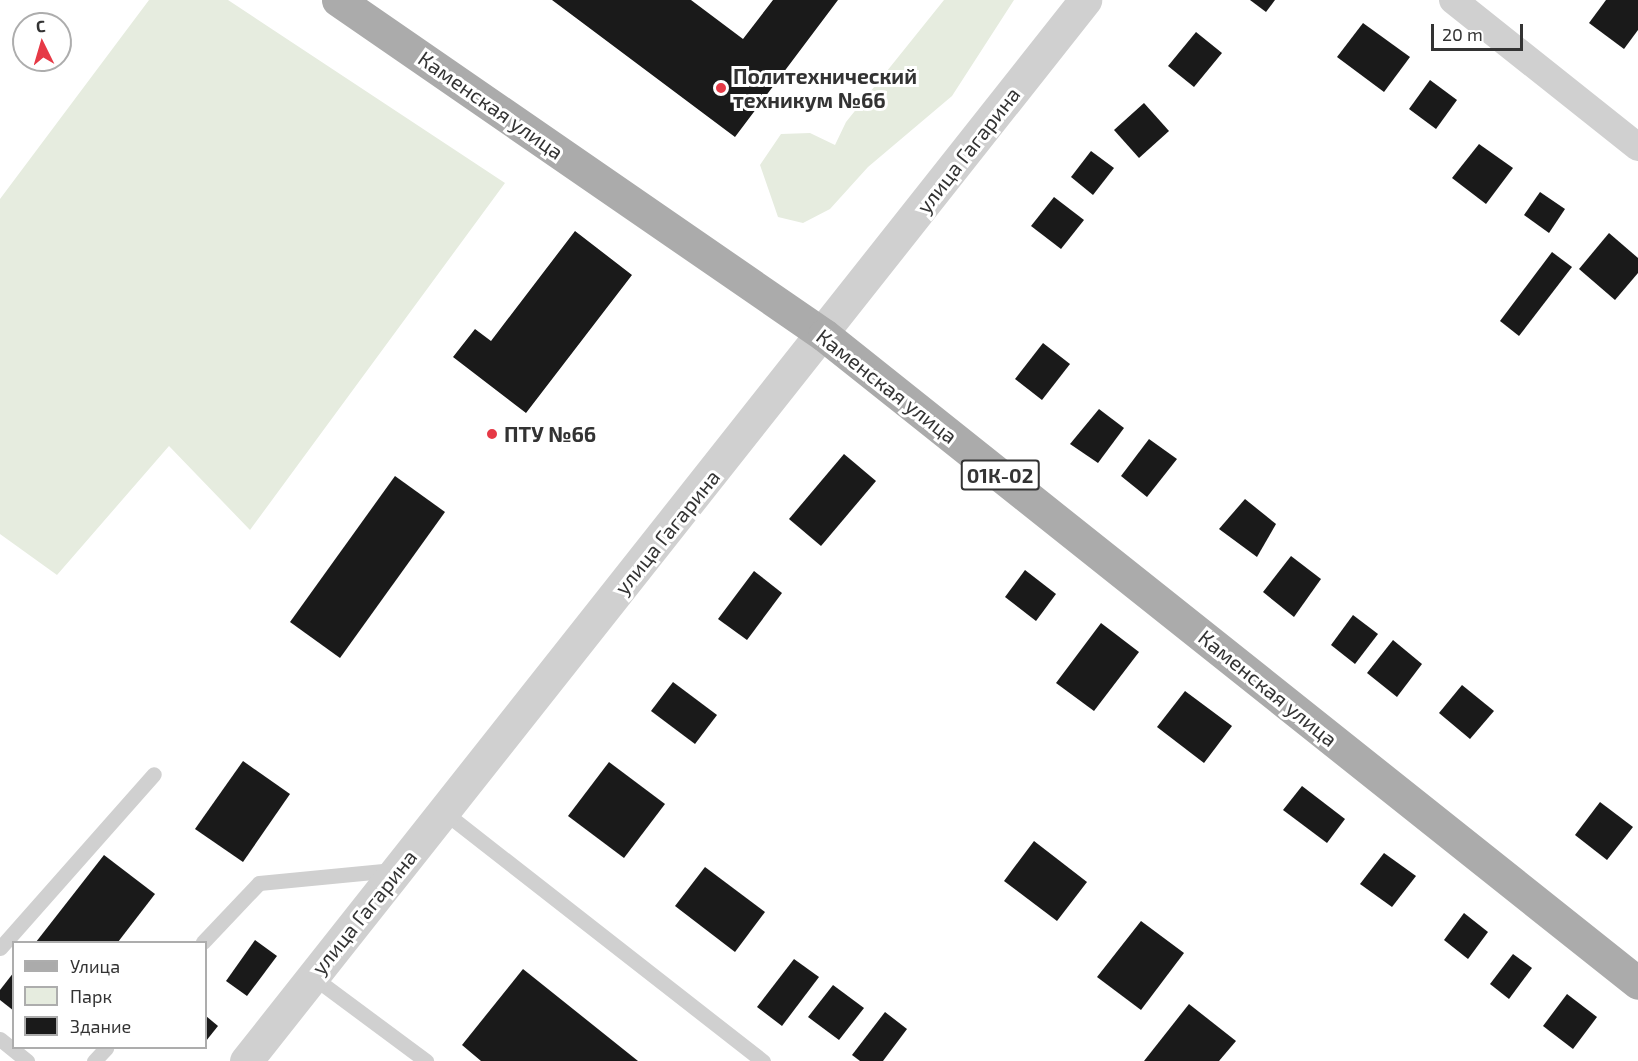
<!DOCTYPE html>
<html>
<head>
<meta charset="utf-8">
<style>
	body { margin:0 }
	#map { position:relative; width:1638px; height:1061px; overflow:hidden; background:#fff; font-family:"Exo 2",sans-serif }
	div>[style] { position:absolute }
	.green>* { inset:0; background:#e6ecdf }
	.building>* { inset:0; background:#1a1a1a }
	.service>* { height:15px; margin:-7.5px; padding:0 7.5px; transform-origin:7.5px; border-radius:7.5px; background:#d0d0d0 }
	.minor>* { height:28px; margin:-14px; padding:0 14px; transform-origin:14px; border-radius:14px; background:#d0d0d0 }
	.tertiary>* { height:33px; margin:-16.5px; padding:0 16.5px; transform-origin:16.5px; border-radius:16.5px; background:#d0d0d0 }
	.primary>* { height:33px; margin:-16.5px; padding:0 16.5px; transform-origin:16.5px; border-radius:16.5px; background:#ababab }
	.dots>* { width:16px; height:16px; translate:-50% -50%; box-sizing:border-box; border:3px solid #fff; border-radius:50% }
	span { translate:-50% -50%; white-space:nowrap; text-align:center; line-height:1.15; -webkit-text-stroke:6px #fff; paint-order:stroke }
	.shield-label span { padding:2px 4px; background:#fff; border:2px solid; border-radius:4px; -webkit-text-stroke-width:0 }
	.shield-label { font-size:20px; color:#333; font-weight:700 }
	.poi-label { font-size:21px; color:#333; font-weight:700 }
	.left { translate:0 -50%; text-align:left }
	.street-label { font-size:21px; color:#333 }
	.legend { position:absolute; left:12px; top:941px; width:195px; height:108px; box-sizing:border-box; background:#fff; border:2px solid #adadad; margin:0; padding:8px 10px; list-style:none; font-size:18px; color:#333 }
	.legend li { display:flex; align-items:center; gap:12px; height:30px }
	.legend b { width:30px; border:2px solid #adadad }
	.north { position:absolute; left:12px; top:12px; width:60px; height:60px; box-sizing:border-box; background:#fff; border:2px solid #adadad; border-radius:50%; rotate:355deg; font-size:16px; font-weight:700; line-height:24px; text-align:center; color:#333 }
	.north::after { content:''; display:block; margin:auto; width:21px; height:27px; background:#e63946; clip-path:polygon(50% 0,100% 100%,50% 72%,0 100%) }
	.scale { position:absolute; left:1431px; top:24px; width:92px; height:27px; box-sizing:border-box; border:3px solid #333; border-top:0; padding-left:8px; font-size:18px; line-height:21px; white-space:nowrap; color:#333; -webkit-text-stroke:4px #fff; paint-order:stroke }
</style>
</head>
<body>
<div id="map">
	<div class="green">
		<i style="clip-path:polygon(149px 0,228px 0,505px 183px,250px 530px,169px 446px,57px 575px,0 534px,0 199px)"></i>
		<i style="clip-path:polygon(944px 0,1014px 0,952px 96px,868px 167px,830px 209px,803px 223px,778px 217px,760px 165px,781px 134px,810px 133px,835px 145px,846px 122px)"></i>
	</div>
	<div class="building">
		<i style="clip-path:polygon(552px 0,691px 0,743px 39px,773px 0,838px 0,735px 137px)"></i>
		<i style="clip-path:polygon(1250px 0,1275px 0,1266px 12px)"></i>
		<i style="clip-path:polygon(1606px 0,1638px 0,1638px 30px,1624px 49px,1589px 23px)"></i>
		<i style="clip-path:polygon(1363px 23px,1410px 57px,1384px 92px,1337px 57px)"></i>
		<i style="clip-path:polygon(1196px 32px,1222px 53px,1194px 87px,1168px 66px)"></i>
		<i style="clip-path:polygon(1430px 80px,1457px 100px,1436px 129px,1409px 109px)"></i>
		<i style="clip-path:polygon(1144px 103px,1169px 131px,1139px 158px,1114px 130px)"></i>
		<i style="clip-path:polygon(1479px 144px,1513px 168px,1486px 204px,1452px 178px)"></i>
		<i style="clip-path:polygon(1091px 151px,1114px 168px,1093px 195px,1071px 177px)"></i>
		<i style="clip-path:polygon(1540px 192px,1565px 209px,1549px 233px,1524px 215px)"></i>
		<i style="clip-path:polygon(1054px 197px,1084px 220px,1061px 249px,1031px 226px)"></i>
		<i style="clip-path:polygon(575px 231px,632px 275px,526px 413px,453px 357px,475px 329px,491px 341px)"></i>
		<i style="clip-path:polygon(1609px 233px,1638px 258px,1638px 273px,1615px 300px,1579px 269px)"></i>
		<i style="clip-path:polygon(1552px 252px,1572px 267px,1519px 336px,1500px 321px)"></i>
		<i style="clip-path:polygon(1043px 343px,1070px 364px,1042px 400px,1015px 379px)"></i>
		<i style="clip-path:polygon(1099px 409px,1124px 428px,1098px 463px,1070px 444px)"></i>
		<i style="clip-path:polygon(1149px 439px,1177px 459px,1147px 497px,1121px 476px)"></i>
		<i style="clip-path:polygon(844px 454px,876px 481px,821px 546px,789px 519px)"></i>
		<i style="clip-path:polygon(395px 476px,445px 512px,340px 658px,290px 622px)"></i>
		<i style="clip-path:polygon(1245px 499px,1276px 524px,1257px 557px,1219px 529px)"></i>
		<i style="clip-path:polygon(1291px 556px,1321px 579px,1294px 617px,1263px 592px)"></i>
		<i style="clip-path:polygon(1025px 570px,1056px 594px,1036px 621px,1005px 597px)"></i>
		<i style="clip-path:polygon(754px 571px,782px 593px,747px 640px,718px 619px)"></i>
		<i style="clip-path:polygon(1353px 615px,1378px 634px,1355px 664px,1331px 645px)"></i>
		<i style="clip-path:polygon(1101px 623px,1139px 652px,1094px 711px,1056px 683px)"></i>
		<i style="clip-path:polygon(1393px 640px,1422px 664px,1397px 697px,1367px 673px)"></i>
		<i style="clip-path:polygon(673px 682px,717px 715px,695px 744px,651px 711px)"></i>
		<i style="clip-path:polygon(1462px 685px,1494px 711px,1470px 739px,1439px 713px)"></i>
		<i style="clip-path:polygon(1185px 691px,1232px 726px,1204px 763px,1157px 727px)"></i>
		<i style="clip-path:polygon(243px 761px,290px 794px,243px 862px,195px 829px)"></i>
		<i style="clip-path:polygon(609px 762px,665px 804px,624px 858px,568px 816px)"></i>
		<i style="clip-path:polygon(1302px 786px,1345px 819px,1327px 843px,1283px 810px)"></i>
		<i style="clip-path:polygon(1600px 802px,1633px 827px,1607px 860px,1575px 835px)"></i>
		<i style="clip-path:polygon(1034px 841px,1087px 882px,1057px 921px,1004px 881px)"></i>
		<i style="clip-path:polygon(1384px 853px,1416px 876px,1392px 907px,1360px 884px)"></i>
		<i style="clip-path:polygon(104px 855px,155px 894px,118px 942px,36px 942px)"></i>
		<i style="clip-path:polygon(705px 867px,765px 912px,735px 952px,675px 906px)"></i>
		<i style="clip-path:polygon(1464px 913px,1488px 932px,1468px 959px,1444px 940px)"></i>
		<i style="clip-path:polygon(1141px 921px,1184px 953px,1141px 1010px,1097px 977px)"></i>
		<i style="clip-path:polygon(255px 940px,277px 956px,247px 996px,226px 981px)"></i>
		<i style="clip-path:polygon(1513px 954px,1532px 968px,1509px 999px,1490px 984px)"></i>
		<i style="clip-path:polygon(794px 959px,819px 977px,782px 1026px,757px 1007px)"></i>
		<i style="clip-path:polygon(523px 969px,638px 1061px,481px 1061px,462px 1045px)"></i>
		<i style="clip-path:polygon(14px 972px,14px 1011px,0 1000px,0 990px)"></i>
		<i style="clip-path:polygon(833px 985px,864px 1008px,839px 1040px,808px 1017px)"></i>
		<i style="clip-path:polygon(1567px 994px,1597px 1017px,1573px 1049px,1543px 1026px)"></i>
		<i style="clip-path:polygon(1189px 1004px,1236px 1041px,1219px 1061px,1144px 1061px)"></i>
		<i style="clip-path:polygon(885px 1012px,907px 1029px,883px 1061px,860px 1061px,852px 1055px)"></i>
		<i style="clip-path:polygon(206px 1016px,218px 1026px,206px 1041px)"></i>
	</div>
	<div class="service">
		<i style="left:444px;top:812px;width:405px;rotate:38deg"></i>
		<i style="left:203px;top:942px;width:81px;rotate:-46.5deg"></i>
		<i style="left:259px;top:883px;width:135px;rotate:-5.5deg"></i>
		<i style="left:0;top:948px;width:232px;rotate:-48.5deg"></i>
		<i style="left:313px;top:977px;width:141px;rotate:36.6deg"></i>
		<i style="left:0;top:1039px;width:35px;rotate:39deg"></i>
		<i style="left:94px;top:1061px;width:18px;rotate:-47deg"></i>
	</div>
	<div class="minor">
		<i style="left:1453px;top:0;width:236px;rotate:38.5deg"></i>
	</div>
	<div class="tertiary">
		<i style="left:246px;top:1061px;width:1353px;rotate:-51.66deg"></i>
	</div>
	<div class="primary">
		<i style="left:338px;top:0;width:590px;rotate:34.58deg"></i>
		<i style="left:824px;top:335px;width:1040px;rotate:38.52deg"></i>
	</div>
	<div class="dots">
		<i style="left:721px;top:88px;background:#e63946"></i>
		<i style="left:492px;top:434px;background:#e63946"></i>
	</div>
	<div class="shield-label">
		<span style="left:1000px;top:475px">01К-02</span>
	</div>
	<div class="poi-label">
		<span class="left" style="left:733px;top:88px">Политехнический<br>техникум №66</span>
		<span class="left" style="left:504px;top:434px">ПТУ №66</span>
	</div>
	<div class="street-label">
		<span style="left:491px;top:105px;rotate:35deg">Каменская улица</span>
		<span style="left:968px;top:150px;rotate:-52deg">улица Гагарина</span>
		<span style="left:887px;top:386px;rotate:38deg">Каменская улица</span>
		<span style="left:667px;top:532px;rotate:-51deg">улица Гагарина</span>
		<span style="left:1268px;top:688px;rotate:39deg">Каменская улица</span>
		<span style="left:364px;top:912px;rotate:-51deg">улица Гагарина</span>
	</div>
	<ul class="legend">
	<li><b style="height:8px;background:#ababab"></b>Улица</li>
	<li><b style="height:16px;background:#e6ecdf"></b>Парк</li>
	<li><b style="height:16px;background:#1a1a1a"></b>Здание</li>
	</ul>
	<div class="north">С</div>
	<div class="scale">20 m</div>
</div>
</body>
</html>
